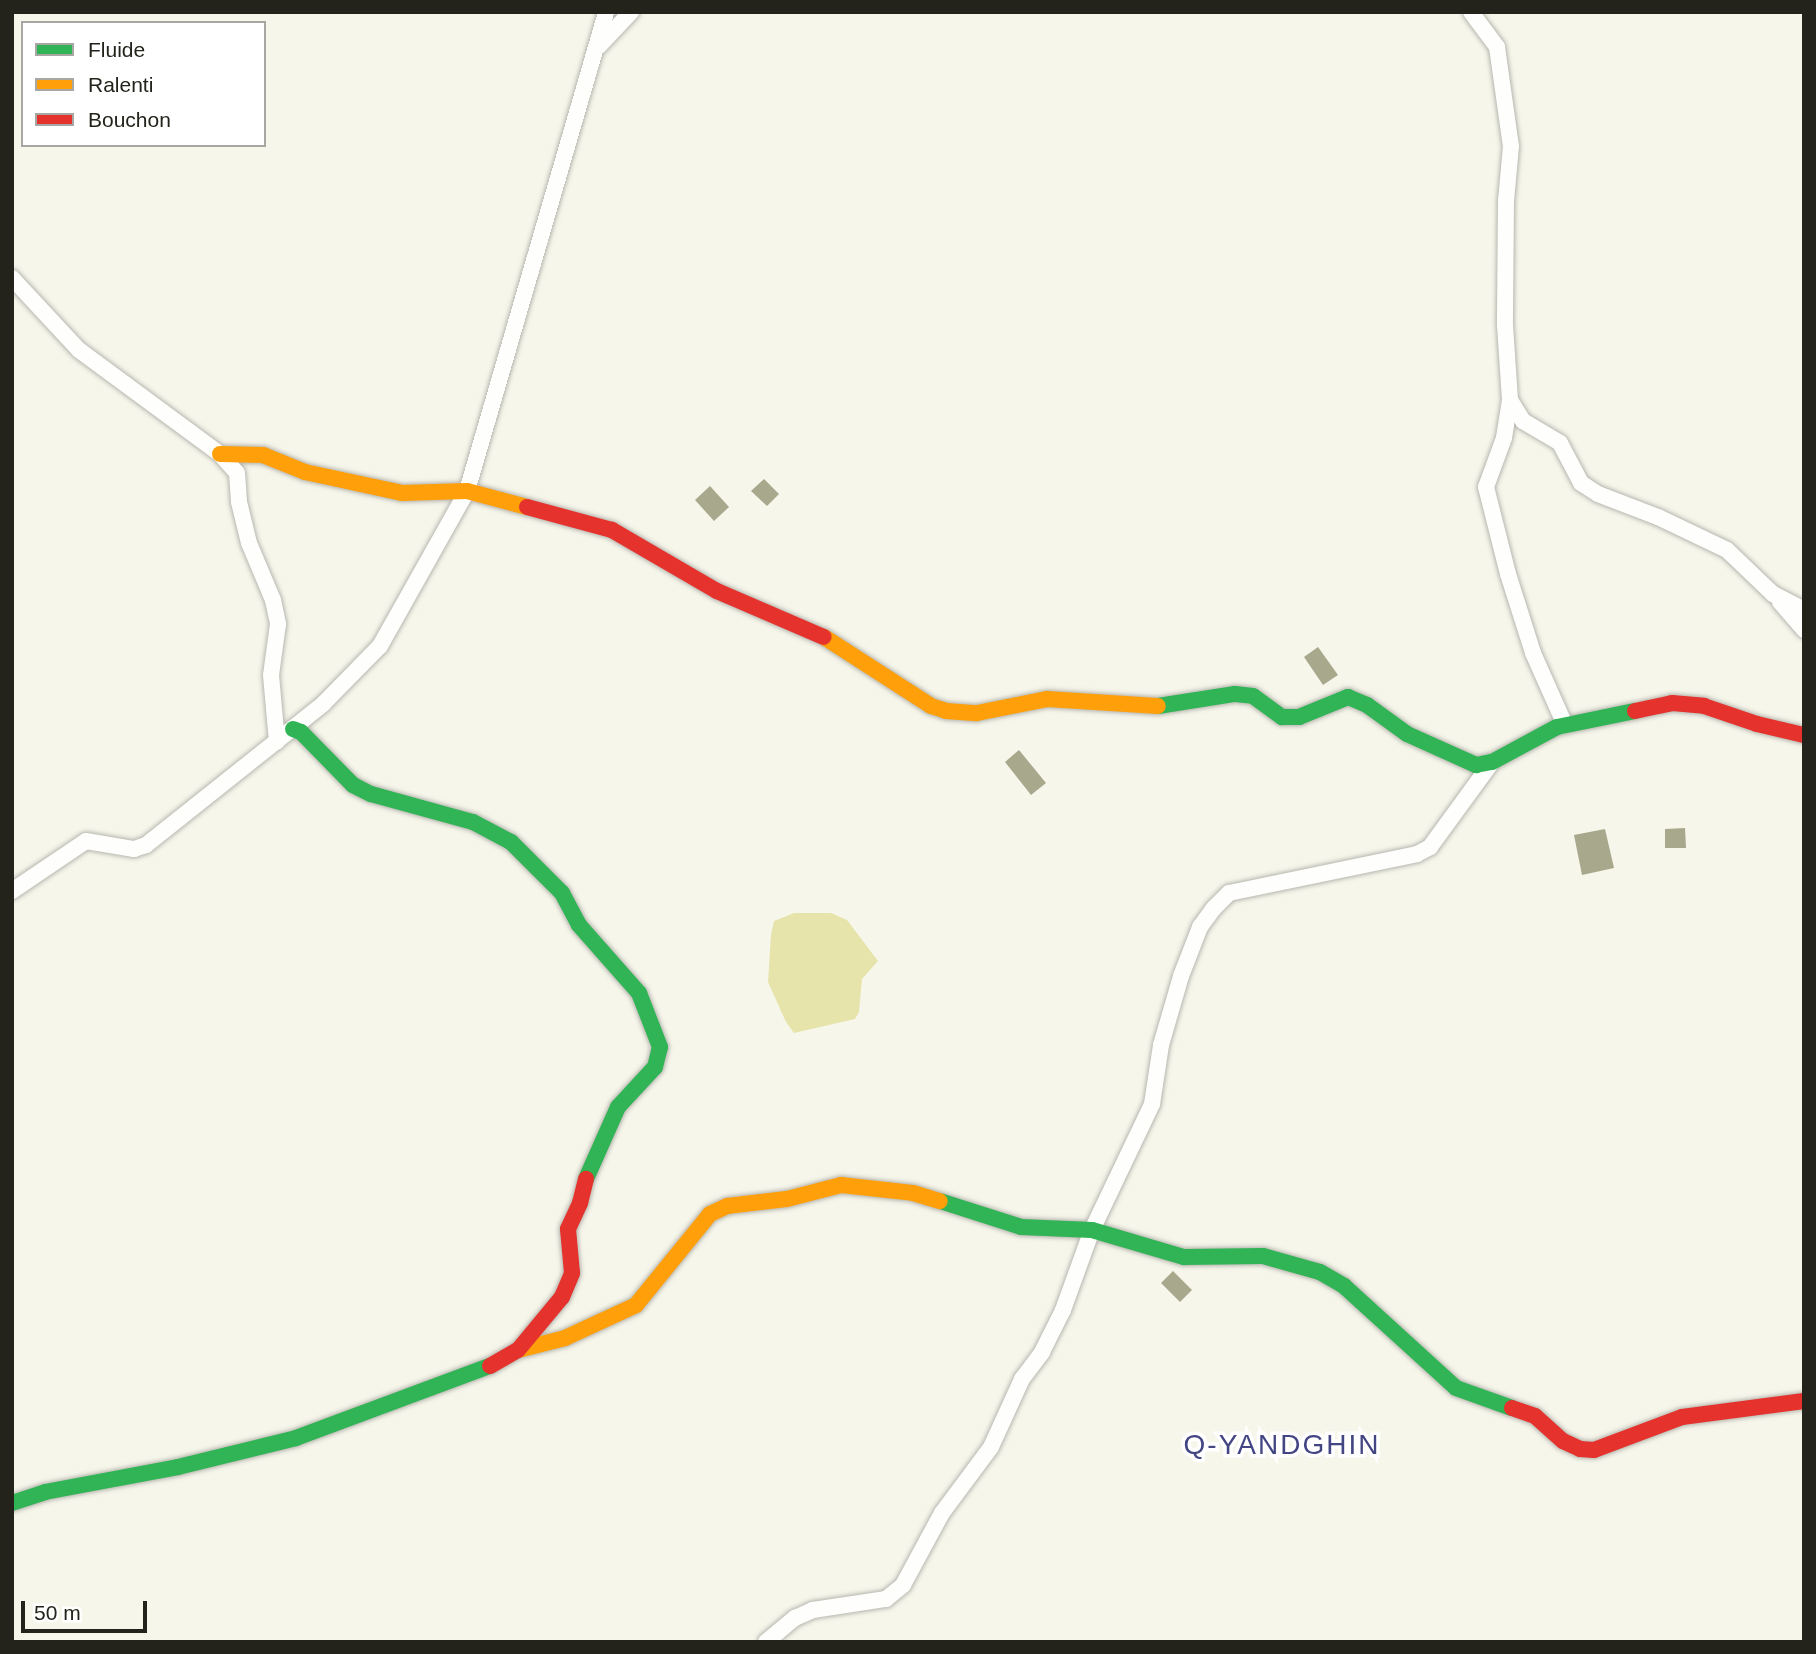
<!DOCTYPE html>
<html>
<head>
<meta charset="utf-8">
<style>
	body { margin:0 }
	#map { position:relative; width:1816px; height:1654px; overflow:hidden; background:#f6f6eb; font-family:Arial,sans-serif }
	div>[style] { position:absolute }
	.green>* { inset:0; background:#e6e4ab }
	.building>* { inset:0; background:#a8a88d }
	.roads { filter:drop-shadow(0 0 2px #b7b7b0) drop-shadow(0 0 2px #b7b7b0) }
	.street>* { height:16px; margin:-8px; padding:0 8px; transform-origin:8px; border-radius:8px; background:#fefefc }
	.fast>* { height:16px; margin:-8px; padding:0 8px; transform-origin:8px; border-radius:8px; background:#30b455 }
	.slow>* { height:16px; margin:-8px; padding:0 8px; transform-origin:8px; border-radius:8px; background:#ff9f0a }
	.jam>* { height:16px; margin:-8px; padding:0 8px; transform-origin:8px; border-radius:8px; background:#e5322d }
	span { translate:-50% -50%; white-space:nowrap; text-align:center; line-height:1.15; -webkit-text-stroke:7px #fff; paint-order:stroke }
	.quarter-label { font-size:28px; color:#434683; letter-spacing:2px }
	.frame { position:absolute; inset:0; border:14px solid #23231c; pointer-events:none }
	.legend { position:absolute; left:21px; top:21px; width:245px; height:126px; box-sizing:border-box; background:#fff; border:2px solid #a7a7a4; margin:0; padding:9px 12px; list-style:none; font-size:21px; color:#23231c }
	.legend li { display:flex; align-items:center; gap:14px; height:35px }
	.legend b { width:35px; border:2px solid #a7a7a4 }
	.scale { position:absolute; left:21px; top:1601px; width:126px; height:32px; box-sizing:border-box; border:4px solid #23231c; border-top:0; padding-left:9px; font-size:21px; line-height:24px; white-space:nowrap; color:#23231c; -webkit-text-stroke:5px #fff; paint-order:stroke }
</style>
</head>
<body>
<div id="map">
	<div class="green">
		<i style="clip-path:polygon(794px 913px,831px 913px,847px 920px,878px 961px,862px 979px,859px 1012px,855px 1019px,794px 1033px,786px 1022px,768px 982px,771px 935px,774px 921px)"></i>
	</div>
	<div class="building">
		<i style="clip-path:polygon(764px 479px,779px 494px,767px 506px,751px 491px)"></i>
		<i style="clip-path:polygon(710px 486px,729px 507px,714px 521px,695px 500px)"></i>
		<i style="clip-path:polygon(1318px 647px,1338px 675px,1323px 685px,1304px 657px)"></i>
		<i style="clip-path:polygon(1019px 750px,1046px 783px,1031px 795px,1005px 762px)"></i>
		<i style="clip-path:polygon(1685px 828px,1686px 848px,1665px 848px,1665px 829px)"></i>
		<i style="clip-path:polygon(1605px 829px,1614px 868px,1582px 875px,1574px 835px)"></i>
		<i style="clip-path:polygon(1173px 1271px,1192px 1290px,1180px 1302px,1161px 1283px)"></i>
	</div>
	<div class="roads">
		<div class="street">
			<i style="left:1471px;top:12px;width:44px;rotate:53.4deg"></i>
			<i style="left:1497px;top:47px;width:100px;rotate:82deg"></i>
			<i style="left:1511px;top:146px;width:55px;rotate:95.2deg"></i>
			<i style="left:1506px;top:201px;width:124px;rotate:90.5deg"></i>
			<i style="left:1505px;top:325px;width:75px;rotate:86.2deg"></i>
			<i style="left:1510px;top:400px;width:38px;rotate:99deg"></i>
			<i style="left:1504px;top:438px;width:52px;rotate:110.2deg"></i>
			<i style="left:1486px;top:487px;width:90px;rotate:75.8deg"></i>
			<i style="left:1508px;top:574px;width:83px;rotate:72.4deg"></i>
			<i style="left:1533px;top:653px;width:79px;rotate:66deg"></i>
			<i style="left:599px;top:46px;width:47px;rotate:-46.7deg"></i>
			<i style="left:12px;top:278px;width:98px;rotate:47.1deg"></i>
			<i style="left:79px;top:350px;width:175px;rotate:36.4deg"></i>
			<i style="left:220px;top:454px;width:25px;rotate:48deg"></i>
			<i style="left:237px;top:473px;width:29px;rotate:86deg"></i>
			<i style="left:239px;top:502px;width:42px;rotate:76.3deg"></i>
			<i style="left:249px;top:543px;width:62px;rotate:67.2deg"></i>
			<i style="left:273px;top:600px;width:25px;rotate:78deg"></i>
			<i style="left:278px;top:624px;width:51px;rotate:97.8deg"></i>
			<i style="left:271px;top:675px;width:67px;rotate:84.9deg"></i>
			<i style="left:1510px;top:400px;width:25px;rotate:58deg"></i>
			<i style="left:1523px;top:421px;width:43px;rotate:30.7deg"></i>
			<i style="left:1560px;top:443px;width:45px;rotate:62.3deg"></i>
			<i style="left:1581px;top:483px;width:20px;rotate:33deg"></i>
			<i style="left:1598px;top:494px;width:64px;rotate:21deg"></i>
			<i style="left:1658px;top:517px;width:76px;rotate:25.6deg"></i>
			<i style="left:1727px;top:550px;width:64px;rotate:43.7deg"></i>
			<i style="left:1773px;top:594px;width:35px;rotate:27deg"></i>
			<i style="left:1780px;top:602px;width:37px;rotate:49deg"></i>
			<i style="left:12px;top:891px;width:89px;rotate:-34deg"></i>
			<i style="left:86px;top:841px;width:49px;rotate:9.5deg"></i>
			<i style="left:134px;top:849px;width:13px;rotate:-18deg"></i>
			<i style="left:146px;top:845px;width:226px;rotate:-38.5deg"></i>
			<i style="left:323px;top:704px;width:81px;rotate:-45.5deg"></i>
			<i style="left:380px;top:646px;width:178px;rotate:-60.7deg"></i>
			<i style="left:467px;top:491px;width:499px;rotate:-73.8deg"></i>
			<i style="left:766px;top:1642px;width:38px;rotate:-40deg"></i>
			<i style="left:795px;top:1618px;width:20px;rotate:-24deg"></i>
			<i style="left:813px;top:1610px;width:74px;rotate:-8.6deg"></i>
			<i style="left:886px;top:1599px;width:22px;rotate:-39deg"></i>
			<i style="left:903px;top:1585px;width:82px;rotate:-61.6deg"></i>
			<i style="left:942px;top:1513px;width:82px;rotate:-53.4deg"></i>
			<i style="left:991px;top:1447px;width:75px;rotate:-65.5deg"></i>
			<i style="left:1022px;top:1379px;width:34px;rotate:-53deg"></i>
			<i style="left:1042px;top:1352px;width:47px;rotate:-63.4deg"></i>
			<i style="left:1063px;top:1310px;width:85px;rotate:-70.1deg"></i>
			<i style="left:1092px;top:1230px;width:140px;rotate:-64.5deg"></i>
			<i style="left:1152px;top:1104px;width:60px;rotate:-81.3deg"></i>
			<i style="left:1161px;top:1045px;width:72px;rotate:-73.8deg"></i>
			<i style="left:1181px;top:976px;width:53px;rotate:-68.8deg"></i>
			<i style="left:1200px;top:927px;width:22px;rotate:-54deg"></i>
			<i style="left:1213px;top:909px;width:23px;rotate:-45deg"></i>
			<i style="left:1229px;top:893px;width:192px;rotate:-11.7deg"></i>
			<i style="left:1417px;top:854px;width:15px;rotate:-28deg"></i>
			<i style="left:1430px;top:847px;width:105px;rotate:-53.9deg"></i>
		</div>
		<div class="fast">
			<i style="left:1158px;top:706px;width:78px;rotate:-8.9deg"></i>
			<i style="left:1235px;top:694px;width:18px;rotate:6deg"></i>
			<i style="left:1253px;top:696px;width:36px;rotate:36deg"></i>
			<i style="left:1282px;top:717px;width:17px"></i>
			<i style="left:1299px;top:717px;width:53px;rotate:-22.2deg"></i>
			<i style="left:1348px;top:697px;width:21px;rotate:23deg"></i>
			<i style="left:1367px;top:705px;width:49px;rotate:35.9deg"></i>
			<i style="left:1407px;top:734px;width:76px;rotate:24.2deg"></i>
			<i style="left:1476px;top:765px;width:16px;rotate:-11deg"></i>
			<i style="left:1492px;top:762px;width:74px;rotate:-28.3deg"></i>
			<i style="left:1557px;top:727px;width:80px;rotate:-11.6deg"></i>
			<i style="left:293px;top:729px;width:9px;rotate:21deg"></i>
			<i style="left:301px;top:732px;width:74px;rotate:45.5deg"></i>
			<i style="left:353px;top:785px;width:20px;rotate:27deg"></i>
			<i style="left:371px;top:794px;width:106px;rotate:15.4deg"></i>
			<i style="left:473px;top:822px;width:43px;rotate:27.8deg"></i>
			<i style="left:511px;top:842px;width:72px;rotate:45deg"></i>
			<i style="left:562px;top:893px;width:36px;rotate:62deg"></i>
			<i style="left:579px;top:925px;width:91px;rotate:48.6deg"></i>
			<i style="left:639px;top:993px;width:58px;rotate:68.7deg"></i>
			<i style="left:660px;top:1047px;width:21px;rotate:104deg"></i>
			<i style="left:655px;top:1067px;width:54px;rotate:132.8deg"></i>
			<i style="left:618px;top:1107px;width:79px;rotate:114deg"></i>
			<i style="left:940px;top:1201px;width:85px;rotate:17.8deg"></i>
			<i style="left:1021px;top:1227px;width:71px;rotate:2.4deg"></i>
			<i style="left:1092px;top:1230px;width:96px;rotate:16.4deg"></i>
			<i style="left:1184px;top:1257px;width:79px;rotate:-0.7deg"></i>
			<i style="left:1263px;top:1256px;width:59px;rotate:15.7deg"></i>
			<i style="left:1320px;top:1272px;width:28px;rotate:30deg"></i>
			<i style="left:1344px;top:1286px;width:151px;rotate:42.3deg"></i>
			<i style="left:1456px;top:1388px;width:59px;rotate:19.7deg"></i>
			<i style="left:12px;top:1503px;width:35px;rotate:-18deg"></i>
			<i style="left:45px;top:1492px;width:135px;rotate:-10.6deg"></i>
			<i style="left:178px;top:1467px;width:122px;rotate:-13.8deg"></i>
			<i style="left:296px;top:1438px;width:207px;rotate:-20.4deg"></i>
		</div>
		<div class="slow">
			<i style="left:220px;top:454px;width:43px;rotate:1.3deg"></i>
			<i style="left:263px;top:455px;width:45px;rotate:22deg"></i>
			<i style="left:305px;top:472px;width:99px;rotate:12.2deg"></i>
			<i style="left:402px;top:493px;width:65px;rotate:-1.8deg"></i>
			<i style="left:467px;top:491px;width:62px;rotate:14.9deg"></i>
			<i style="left:824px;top:637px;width:127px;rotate:32.8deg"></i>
			<i style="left:931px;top:706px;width:16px;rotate:18deg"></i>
			<i style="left:946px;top:711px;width:31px;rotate:4deg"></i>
			<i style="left:977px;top:713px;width:71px;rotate:-11.3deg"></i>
			<i style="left:1047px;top:699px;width:111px;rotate:3.6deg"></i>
			<i style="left:518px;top:1350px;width:49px;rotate:-14.3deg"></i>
			<i style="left:565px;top:1338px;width:78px;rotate:-24.9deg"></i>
			<i style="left:636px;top:1305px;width:117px;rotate:-50.9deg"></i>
			<i style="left:710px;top:1214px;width:19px;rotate:-25deg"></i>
			<i style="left:727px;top:1206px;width:60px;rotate:-6.7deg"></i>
			<i style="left:787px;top:1199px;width:56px;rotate:-14.5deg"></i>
			<i style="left:841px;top:1185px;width:72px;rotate:6.3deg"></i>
			<i style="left:913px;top:1193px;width:28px;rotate:17deg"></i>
		</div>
		<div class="jam">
			<i style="left:527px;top:507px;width:88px;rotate:15.1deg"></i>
			<i style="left:612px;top:530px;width:121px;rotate:30.2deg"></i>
			<i style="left:717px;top:591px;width:116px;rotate:23.3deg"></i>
			<i style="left:1635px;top:711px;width:38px;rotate:-12deg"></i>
			<i style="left:1672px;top:703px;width:32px;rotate:5deg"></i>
			<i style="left:1704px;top:706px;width:56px;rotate:18.8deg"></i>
			<i style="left:1757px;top:724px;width:48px;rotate:13.2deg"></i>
			<i style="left:490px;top:1366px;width:32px;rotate:-30deg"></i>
			<i style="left:518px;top:1350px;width:69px;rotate:-50.3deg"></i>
			<i style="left:562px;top:1297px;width:26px;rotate:-67deg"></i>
			<i style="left:572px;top:1273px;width:44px;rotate:-95.2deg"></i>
			<i style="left:568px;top:1229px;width:29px;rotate:-65deg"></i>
			<i style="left:580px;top:1203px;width:25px;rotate:-76deg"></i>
			<i style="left:1512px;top:1408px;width:24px;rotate:19deg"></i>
			<i style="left:1535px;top:1416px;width:38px;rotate:42deg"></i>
			<i style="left:1563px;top:1441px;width:19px;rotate:25deg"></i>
			<i style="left:1580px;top:1449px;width:14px;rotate:4deg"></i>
			<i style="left:1594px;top:1450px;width:94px;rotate:-20.6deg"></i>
			<i style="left:1682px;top:1417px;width:123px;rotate:-7.5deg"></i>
		</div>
	</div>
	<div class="quarter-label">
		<span style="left:1282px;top:1445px">Q-YANDGHIN</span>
	</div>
	<div class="frame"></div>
	<ul class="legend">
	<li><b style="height:9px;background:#30b455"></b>Fluide</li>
	<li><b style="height:9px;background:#ff9f0a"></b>Ralenti</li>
	<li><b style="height:9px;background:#e5322d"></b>Bouchon</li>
	</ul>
	<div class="scale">50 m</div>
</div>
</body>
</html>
